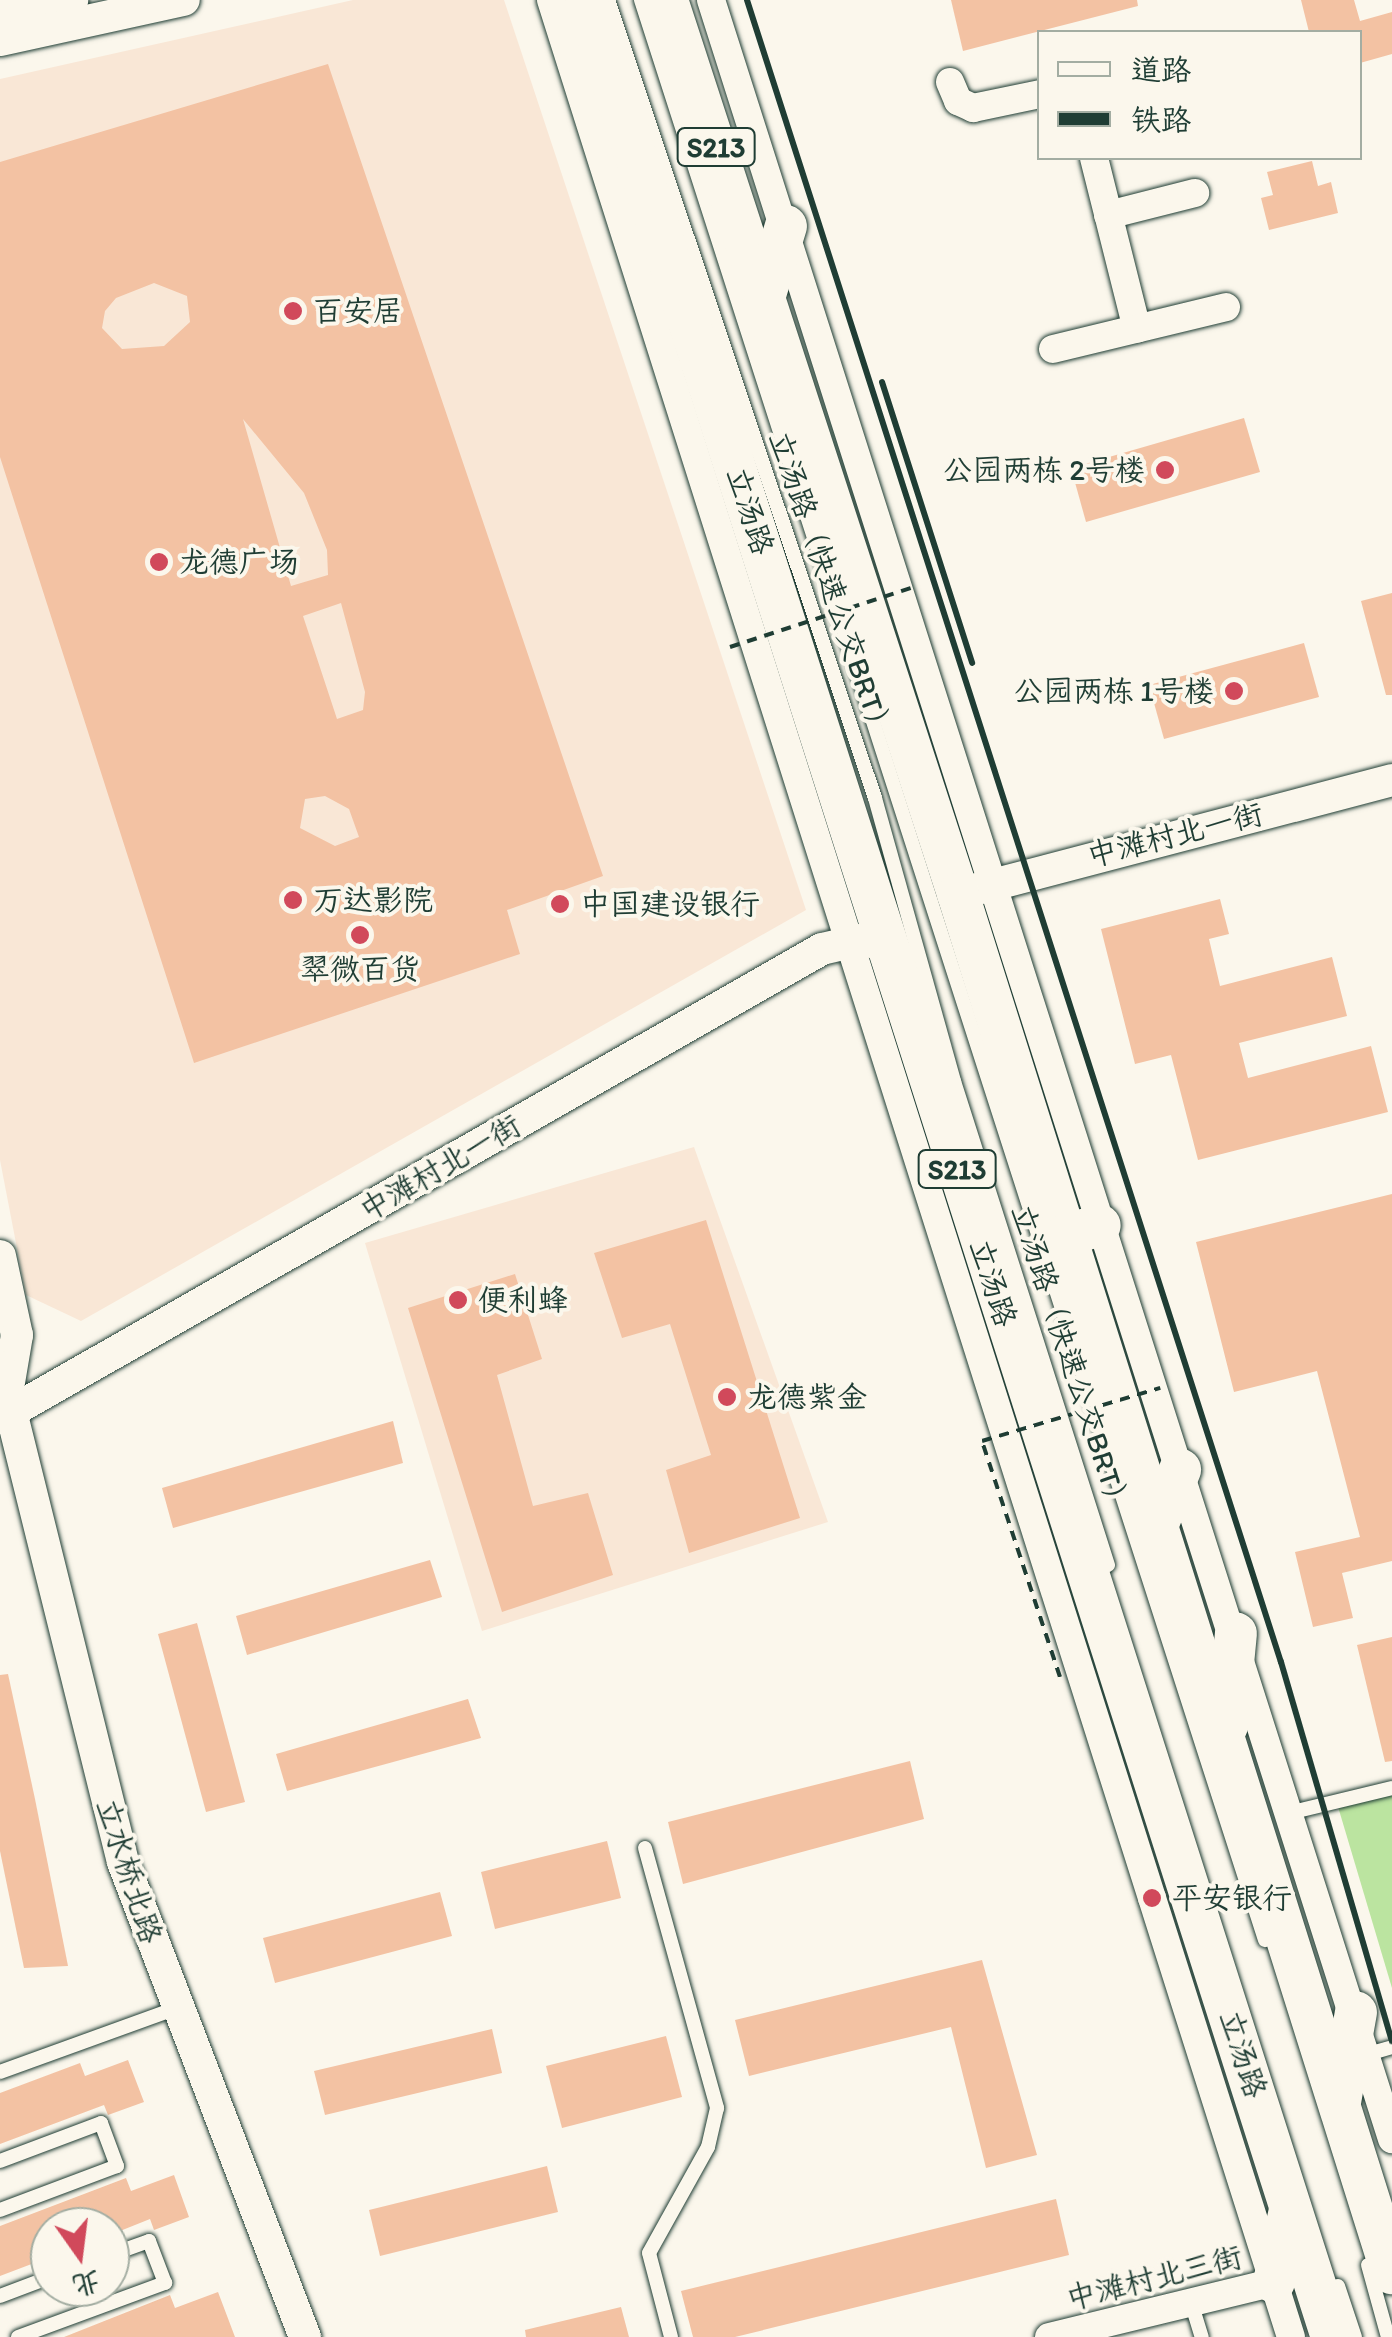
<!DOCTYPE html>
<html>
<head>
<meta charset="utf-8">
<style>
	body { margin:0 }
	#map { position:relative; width:1392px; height:2337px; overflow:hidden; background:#fbf7ec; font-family:Itim,"LXGW WenKai TC",sans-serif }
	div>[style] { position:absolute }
	.built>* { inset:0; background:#f9e7d6 }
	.green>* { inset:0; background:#bbe4a0 }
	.building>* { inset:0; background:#f3c2a3 }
	.roads { filter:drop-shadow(0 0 2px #1f3d34) drop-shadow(0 0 2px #1f3d34) }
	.service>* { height:14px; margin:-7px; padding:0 7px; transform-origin:7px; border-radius:7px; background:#fbf7ec }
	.minor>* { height:28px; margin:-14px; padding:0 14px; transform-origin:14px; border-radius:14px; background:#fbf7ec }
	.tertiary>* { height:32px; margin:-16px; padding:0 16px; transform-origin:16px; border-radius:16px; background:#fbf7ec }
	.primary>* { height:42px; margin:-21px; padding:0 21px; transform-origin:21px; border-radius:21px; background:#fbf7ec }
	.rail>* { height:6px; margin:-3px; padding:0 3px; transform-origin:3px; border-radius:3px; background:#1f3d34 }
	.path-bridge>* { height:4px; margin-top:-2px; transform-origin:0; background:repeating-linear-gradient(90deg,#1f3d34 0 10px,transparent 0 18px) }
	.dots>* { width:28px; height:28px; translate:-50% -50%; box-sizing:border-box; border:5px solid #fbf7ec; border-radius:50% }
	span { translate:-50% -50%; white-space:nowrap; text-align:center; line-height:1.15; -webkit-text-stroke:8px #fbf7ec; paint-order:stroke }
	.shield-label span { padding:2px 8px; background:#fbf7ec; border:2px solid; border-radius:8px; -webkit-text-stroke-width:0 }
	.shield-label { font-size:28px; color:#1f3d34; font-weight:700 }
	.poi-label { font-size:30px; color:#1f3d34 }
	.left { translate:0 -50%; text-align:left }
	.right { translate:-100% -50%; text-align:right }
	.street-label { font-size:30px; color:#1f3d34 }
	.legend { position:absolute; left:1037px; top:30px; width:325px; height:130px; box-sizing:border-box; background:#fbf7ec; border:2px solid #a3ada2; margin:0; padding:12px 18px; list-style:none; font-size:30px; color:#1f3d34 }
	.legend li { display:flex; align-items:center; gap:20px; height:50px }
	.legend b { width:50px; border:2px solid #a3ada2 }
	.north { position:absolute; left:30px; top:2207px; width:100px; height:100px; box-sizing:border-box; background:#fbf7ec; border:2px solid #a3ada2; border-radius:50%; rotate:166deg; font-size:28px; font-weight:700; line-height:40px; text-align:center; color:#1f3d34 }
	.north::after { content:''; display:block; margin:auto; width:35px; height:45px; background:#d1495b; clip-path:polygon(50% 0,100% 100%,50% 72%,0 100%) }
</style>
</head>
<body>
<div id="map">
	<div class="built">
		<i style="clip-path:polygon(353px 0,504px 0,806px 910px,81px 1321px,26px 1295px,0 1160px,0 79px)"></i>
		<i style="clip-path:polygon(694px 1147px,828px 1522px,482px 1631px,365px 1243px)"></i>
	</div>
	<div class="green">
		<i style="clip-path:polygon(1392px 1788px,1392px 1988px,1336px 1800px)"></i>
	</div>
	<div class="building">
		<i style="clip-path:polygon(951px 0,1137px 0,1138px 6px,963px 51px)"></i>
		<i style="clip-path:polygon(1301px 0,1354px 0,1360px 21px,1392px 12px,1392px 54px,1360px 63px,1360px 32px,1309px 32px)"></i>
		<i style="clip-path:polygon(evenodd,328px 64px,603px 876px,507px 910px,520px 954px,194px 1063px,0 457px,0 162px,328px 64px,154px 283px,187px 296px,190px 322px,164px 346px,122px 349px,102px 328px,105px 311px,116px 298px,154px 283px,328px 64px,243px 419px,304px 493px,327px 550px,328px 575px,291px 586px,243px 419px,328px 64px,341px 603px,365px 692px,363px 710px,337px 719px,303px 616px,341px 603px,328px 64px,325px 796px,349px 809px,359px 837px,335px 846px,300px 828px,305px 799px,325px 796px)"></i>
		<i style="clip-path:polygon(1312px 161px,1318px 186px,1331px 182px,1338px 213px,1269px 230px,1261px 198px,1273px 195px,1267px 172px)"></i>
		<i style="clip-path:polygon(1244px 418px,1260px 472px,1086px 522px,1071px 468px)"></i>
		<i style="clip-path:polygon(1392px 593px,1392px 695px,1386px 695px,1361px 601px)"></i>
		<i style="clip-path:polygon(1304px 643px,1319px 697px,1164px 739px,1149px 685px)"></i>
		<i style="clip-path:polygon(1220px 899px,1229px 934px,1209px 939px,1220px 986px,1332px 957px,1347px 1016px,1239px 1043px,1248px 1078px,1371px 1046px,1388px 1112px,1198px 1160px,1171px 1055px,1135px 1064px,1101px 929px)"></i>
		<i style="clip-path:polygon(1392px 1194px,1392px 1561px,1342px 1573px,1353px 1618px,1313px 1627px,1295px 1552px,1360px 1537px,1317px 1371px,1234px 1392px,1196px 1242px)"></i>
		<i style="clip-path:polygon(706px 1220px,800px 1518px,689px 1553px,666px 1470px,711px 1455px,670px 1324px,622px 1338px,594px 1253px)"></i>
		<i style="clip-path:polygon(515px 1274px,542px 1359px,497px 1375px,533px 1506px,588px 1493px,613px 1575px,502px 1612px,408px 1308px)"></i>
		<i style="clip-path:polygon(393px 1421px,403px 1463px,173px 1528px,162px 1488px)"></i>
		<i style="clip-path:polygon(430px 1560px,442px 1597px,247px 1655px,236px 1616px)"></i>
		<i style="clip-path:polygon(197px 1623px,245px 1802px,206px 1812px,158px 1634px)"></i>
		<i style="clip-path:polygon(1392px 1637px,1392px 1761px,1385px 1762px,1357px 1645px)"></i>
		<i style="clip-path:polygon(8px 1674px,35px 1799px,68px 1966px,24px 1968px,0 1851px,0 1675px)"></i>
		<i style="clip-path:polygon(468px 1699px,481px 1738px,287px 1791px,276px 1754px)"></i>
		<i style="clip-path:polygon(910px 1761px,924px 1819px,683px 1884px,668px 1822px)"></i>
		<i style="clip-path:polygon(607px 1841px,621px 1898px,495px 1929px,481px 1872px)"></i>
		<i style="clip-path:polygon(440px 1892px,452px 1936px,275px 1983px,263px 1938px)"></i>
		<i style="clip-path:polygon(982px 1960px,1037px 2155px,986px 2168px,951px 2027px,749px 2076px,735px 2020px)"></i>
		<i style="clip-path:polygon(492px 2029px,502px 2073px,325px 2115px,314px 2071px)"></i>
		<i style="clip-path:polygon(666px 2036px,682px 2097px,562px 2128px,546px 2066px)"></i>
		<i style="clip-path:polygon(128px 2060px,144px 2102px,108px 2115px,104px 2105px,0 2144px,0 2093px,80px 2063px,85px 2076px)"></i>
		<i style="clip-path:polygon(547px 2166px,558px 2212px,380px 2256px,369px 2210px)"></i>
		<i style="clip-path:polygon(174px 2175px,189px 2217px,154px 2230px,150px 2219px,110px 2235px,110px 2227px,50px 2227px,50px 2257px,0 2276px,0 2226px,126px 2178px,131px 2191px)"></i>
		<i style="clip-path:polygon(1056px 2199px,1069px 2255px,735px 2337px,693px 2337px,681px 2291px)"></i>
		<i style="clip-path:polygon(218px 2292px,235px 2337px,64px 2337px,170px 2295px,175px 2308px)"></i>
		<i style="clip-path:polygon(621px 2307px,629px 2337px,526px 2337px,525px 2330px)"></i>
	</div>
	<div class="roads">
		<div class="service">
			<i style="left:608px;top:0;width:841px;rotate:71.5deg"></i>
			<i style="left:875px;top:798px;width:294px;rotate:74.4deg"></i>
			<i style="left:954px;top:1081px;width:508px;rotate:72.35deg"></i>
			<i style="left:641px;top:0;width:2038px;rotate:72.17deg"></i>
			<i style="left:1293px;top:1812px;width:102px;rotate:-13.6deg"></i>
			<i style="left:645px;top:1848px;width:270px;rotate:74.5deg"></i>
			<i style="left:717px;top:2108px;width:40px;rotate:103deg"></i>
			<i style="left:708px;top:2147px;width:121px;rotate:119.1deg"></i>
			<i style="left:649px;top:2253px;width:87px;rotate:75.3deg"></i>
			<i style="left:1368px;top:2054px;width:25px;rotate:-16deg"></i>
			<i style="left:0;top:2072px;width:188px;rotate:-19.9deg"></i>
			<i style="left:0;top:2161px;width:108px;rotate:-20.6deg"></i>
			<i style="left:101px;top:2123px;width:46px;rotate:69.6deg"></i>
			<i style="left:117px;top:2166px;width:125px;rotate:159.4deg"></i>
			<i style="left:1368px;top:2265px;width:75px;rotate:74.5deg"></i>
			<i style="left:1338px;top:2286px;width:54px;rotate:71.6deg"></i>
			<i style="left:0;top:2296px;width:53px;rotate:-20.8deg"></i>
			<i style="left:1191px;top:2302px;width:37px;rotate:73deg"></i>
			<i style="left:18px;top:2337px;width:157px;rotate:-20.2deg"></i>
			<i style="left:165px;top:2283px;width:45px;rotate:-110.9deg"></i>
			<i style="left:149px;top:2241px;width:41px;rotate:160.3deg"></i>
		</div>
		<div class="minor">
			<i style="left:551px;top:0;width:2451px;rotate:72.43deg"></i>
			<i style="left:711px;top:0;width:2245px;rotate:72.34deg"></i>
			<i style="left:950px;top:82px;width:21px;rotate:67deg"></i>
			<i style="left:958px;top:101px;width:17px;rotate:25deg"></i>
			<i style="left:973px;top:108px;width:68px;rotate:-11.8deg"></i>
			<i style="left:1094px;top:158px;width:176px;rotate:75.9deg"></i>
			<i style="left:1108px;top:215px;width:90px;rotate:-14.2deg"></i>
			<i style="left:1053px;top:349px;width:178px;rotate:-13.6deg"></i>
			<i style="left:1049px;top:2337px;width:232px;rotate:-13.7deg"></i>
		</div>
		<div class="tertiary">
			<i style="left:0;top:16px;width:74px;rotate:-12.5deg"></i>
			<i style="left:0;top:40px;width:188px;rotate:-12.3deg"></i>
			<i style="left:958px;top:894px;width:449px;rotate:-14.7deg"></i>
			<i style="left:0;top:1256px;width:81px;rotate:77.9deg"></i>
			<i style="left:17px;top:1335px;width:54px;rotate:99.6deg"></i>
			<i style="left:0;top:1367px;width:510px;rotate:76.05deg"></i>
			<i style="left:123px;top:1862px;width:509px;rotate:69.04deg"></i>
			<i style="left:0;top:1418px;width:946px;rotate:-29.71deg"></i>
			<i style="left:822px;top:949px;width:44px;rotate:-13.1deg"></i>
			<i style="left:865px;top:939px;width:22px;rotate:22deg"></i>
		</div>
		<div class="primary">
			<i style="left:586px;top:0;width:2453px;rotate:72.3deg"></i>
			<i style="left:667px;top:0;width:940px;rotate:71.97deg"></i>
			<i style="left:958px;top:894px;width:1446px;rotate:72.53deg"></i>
			<i style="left:765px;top:295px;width:72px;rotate:-73.1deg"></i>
			<i style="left:1066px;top:1235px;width:35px;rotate:-16deg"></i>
			<i style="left:1157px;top:1526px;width:61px;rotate:-67.7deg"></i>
			<i style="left:1227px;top:1726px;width:93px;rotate:-84.5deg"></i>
			<i style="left:1340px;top:2102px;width:91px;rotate:-79.9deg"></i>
			<i style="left:1274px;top:2282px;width:74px;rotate:-77.5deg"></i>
		</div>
	</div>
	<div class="rail">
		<i style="left:747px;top:0;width:1746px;rotate:72.19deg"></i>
		<i style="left:1281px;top:1662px;width:395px;rotate:73.7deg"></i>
		<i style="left:882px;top:382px;width:295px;rotate:72.2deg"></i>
	</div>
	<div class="path-bridge">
		<i style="left:730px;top:647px;width:197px;rotate:-18.1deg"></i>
		<i style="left:1060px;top:1677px;width:249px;rotate:-108.3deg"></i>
		<i style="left:982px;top:1441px;width:186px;rotate:-16.6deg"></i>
	</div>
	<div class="dots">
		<i style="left:293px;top:311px;background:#d1495b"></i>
		<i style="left:1165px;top:470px;background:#d1495b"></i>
		<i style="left:159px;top:562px;background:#d1495b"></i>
		<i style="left:1234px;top:691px;background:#d1495b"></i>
		<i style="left:293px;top:900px;background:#d1495b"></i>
		<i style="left:560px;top:904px;background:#d1495b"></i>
		<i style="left:360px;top:935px;background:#d1495b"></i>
		<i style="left:458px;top:1300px;background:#d1495b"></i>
		<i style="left:727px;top:1397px;background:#d1495b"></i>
		<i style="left:1152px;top:1898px;background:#d1495b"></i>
	</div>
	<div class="shield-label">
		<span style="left:716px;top:147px">S213</span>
		<span style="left:957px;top:1169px">S213</span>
	</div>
	<div class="poi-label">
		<span class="left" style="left:313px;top:311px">百安居</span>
		<span class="right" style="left:1145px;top:470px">公园两栋 2号楼</span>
		<span class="left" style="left:179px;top:562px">龙德广场</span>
		<span class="right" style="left:1214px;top:691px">公园两栋 1号楼</span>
		<span class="left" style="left:313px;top:900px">万达影院</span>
		<span class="left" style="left:580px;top:904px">中国建设银行</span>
		<span style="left:360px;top:969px">翠微百货</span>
		<span class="left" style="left:478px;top:1300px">便利蜂</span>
		<span class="left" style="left:747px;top:1397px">龙德紫金</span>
		<span class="left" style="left:1172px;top:1898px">平安银行</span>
	</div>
	<div class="street-label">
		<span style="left:750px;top:511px;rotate:72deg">立汤路</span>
		<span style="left:831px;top:586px;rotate:71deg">立汤路（快速公交BRT）</span>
		<span style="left:1175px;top:835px;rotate:-14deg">中滩村北一街</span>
		<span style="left:440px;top:1168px;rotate:-30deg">中滩村北一街</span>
		<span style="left:993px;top:1283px;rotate:72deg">立汤路</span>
		<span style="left:1071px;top:1360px;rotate:72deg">立汤路（快速公交BRT）</span>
		<span style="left:129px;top:1871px;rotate:72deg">立水桥北路</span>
		<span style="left:1243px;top:2054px;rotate:72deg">立汤路</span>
		<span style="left:1154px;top:2278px;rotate:-14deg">中滩村北三街</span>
	</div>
	<ul class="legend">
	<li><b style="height:12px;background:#fbf7ec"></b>道路</li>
	<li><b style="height:12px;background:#1f3d34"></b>铁路</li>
	</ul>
	<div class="north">北</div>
</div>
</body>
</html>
